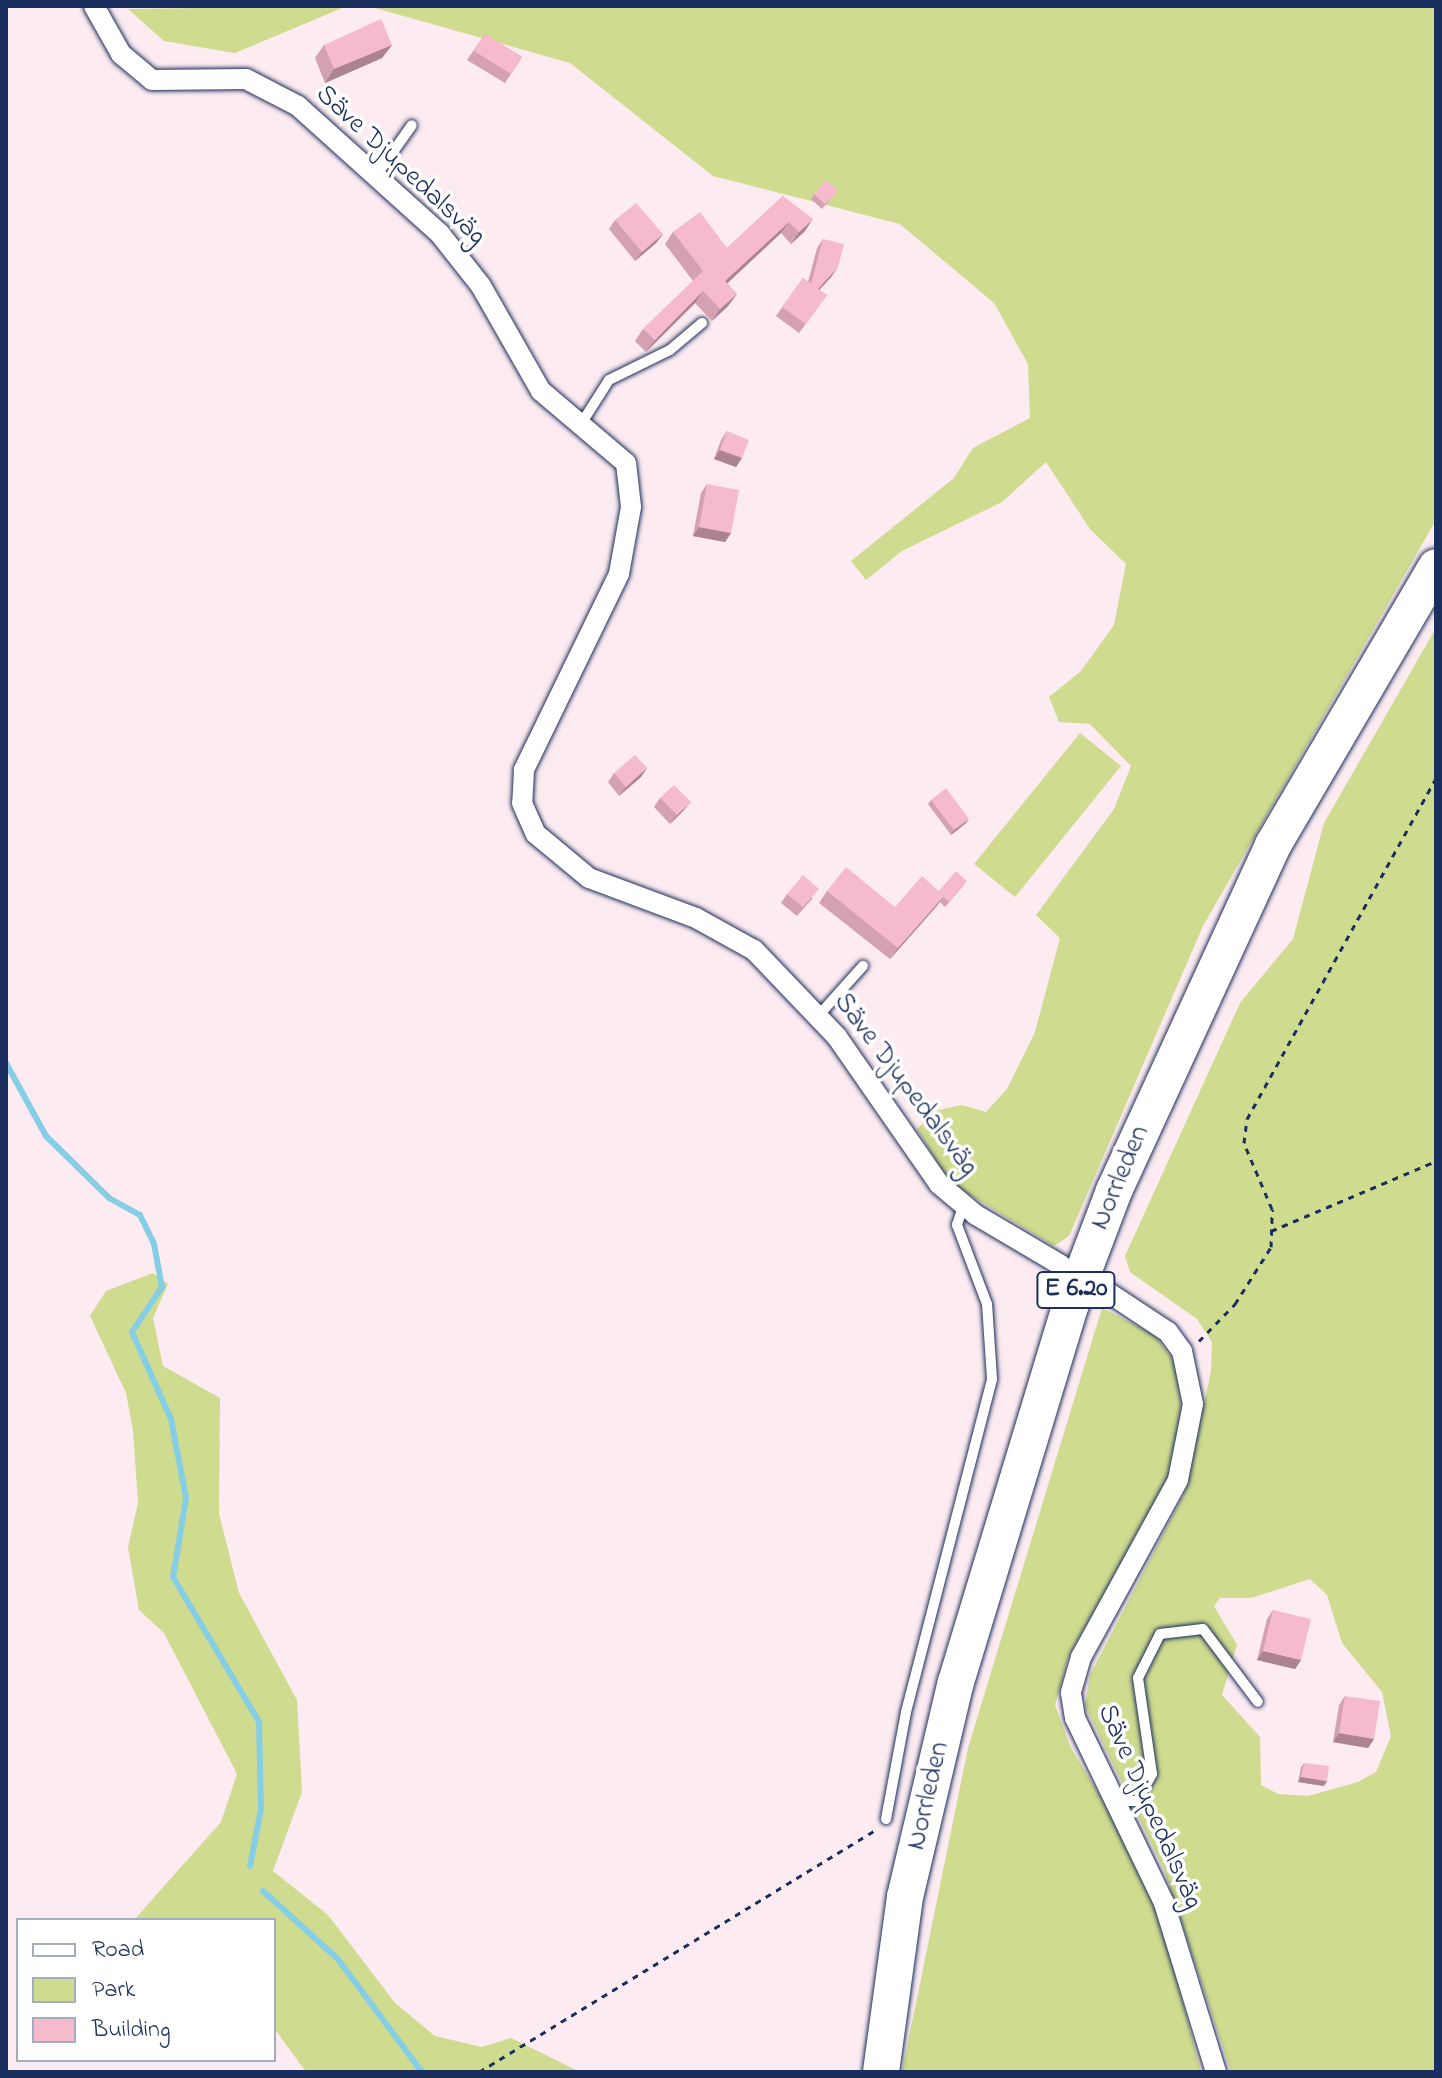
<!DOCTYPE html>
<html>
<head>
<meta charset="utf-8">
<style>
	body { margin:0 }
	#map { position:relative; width:1442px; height:2078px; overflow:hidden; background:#fcebf0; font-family:"Indie Flower",sans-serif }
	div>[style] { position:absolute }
	.green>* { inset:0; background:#cfdb8e }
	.stream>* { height:6px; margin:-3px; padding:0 3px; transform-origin:3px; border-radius:3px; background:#85cee6 }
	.path>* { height:3px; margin-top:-1.5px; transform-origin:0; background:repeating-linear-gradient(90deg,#1b2f5e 0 6px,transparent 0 12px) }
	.roads { filter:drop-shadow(0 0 2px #1b2f5e) drop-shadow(0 0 2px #1b2f5e) }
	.lane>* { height:10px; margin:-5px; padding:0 5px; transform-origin:5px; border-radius:5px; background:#fff }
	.street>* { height:20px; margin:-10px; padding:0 10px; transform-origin:10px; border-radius:10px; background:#fff }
	.highway>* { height:36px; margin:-18px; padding:0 18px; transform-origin:18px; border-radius:18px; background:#fff }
	.wall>* { inset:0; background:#d3a1b0 }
	.shaded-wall>* { inset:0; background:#ac8390 }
	.building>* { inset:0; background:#f5bbcd }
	span { translate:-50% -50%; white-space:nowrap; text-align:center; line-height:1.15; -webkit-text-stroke:7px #fff; paint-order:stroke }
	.shield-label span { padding:2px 6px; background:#fff; border:2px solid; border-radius:6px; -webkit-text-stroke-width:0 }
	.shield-label { font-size:26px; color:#1b2f5e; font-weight:700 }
	.street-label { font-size:28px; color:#1b2f5e }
	.frame { position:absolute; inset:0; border:8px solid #1b2f5e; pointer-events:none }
	.legend { position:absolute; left:16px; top:1918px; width:260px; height:144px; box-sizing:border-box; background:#fff; border:2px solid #a4acbf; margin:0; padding:10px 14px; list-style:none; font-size:24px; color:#1b2f5e }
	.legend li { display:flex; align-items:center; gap:16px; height:40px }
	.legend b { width:40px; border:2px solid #a4acbf }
</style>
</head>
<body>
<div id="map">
	<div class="green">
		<i style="clip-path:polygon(347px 6px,235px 53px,164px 41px,128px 9px)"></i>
		<i style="clip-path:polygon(368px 6px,1436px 6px,1436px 520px,1203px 926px,1069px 1236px,1054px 1246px,950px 1183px,917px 1129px,935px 1111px,962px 1105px,986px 1112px,1007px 1089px,1035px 1032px,1060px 938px,1036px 915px,1114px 809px,1131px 766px,1090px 724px,1059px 722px,1049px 697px,1081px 671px,1114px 625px,1126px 564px,1090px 529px,1046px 462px,1002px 502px,902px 551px,866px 580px,851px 561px,954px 478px,973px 448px,1030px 418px,1028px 364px,994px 303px,900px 224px,713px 176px,570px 63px)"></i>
		<i style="clip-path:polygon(evenodd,1436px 628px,1436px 2072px,1231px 2072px,1164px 1870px,1085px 1706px,1090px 1675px,1184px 1494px,1211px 1371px,1212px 1342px,1197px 1319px,1130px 1272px,1125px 1256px,1240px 1003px,1293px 939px,1324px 823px,1436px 628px,1310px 1579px,1327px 1595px,1342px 1643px,1382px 1692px,1391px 1736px,1376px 1772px,1358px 1782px,1308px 1796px,1278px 1794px,1261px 1785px,1260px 1737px,1222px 1695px,1237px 1645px,1214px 1606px,1220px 1598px,1251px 1598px,1310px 1579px)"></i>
		<i style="clip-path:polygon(1080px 733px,1121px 766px,1015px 897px,974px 864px)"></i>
		<i style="clip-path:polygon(153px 1273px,168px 1284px,153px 1318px,163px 1366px,220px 1398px,219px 1514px,239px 1593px,297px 1700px,302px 1792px,273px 1871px,328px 1915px,395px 2003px,435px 2036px,482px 2047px,511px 2038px,580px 2072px,306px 2072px,274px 2028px,274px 1920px,134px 1920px,221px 1822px,237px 1774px,164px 1633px,139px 1610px,128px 1547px,138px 1503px,133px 1430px,126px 1393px,90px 1316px,106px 1291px)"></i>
		<i style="clip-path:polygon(1102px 1308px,1155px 1335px,1177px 1365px,1183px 1429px,1160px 1500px,1068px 1657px,1055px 1705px,1071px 1748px,1137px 1857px,1168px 1943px,1201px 2072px,902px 2072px,968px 1748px)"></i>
	</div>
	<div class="stream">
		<i style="left:6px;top:1063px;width:83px;rotate:61.3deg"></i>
		<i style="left:46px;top:1136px;width:88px;rotate:44.5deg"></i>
		<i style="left:109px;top:1198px;width:35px;rotate:29deg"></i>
		<i style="left:140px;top:1215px;width:32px;rotate:64deg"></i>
		<i style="left:154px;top:1244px;width:44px;rotate:79.5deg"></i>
		<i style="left:162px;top:1287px;width:54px;rotate:123.7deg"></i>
		<i style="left:132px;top:1332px;width:95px;rotate:65.9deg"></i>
		<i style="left:171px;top:1419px;width:80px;rotate:79.2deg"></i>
		<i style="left:186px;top:1498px;width:80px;rotate:99.3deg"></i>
		<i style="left:173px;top:1577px;width:169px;rotate:59.3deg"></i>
		<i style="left:259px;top:1722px;width:87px;rotate:88.7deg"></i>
		<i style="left:261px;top:1809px;width:58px;rotate:100.9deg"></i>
		<i style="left:263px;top:1891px;width:100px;rotate:42.2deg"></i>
		<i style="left:337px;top:1958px;width:142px;rotate:53.3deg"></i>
	</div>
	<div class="path">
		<i style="left:1271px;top:1231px;width:179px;rotate:-23deg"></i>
		<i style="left:1199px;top:1341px;width:52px;rotate:-45.8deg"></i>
		<i style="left:1235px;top:1304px;width:67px;rotate:-57.7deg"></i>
		<i style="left:1271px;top:1247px;width:38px;rotate:-88deg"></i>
		<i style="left:1272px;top:1209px;width:72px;rotate:-113deg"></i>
		<i style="left:1244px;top:1143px;width:24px;rotate:-83deg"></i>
		<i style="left:1247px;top:1119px;width:390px;rotate:-61deg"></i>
		<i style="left:479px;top:2072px;width:464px;rotate:-31.4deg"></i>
	</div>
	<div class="roads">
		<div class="lane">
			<i style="left:376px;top:176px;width:62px;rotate:-54.8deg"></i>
			<i style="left:581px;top:424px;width:52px;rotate:-57.5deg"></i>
			<i style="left:609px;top:380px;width:68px;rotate:-26.2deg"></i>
			<i style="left:670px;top:350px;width:42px;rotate:-40.2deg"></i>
			<i style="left:819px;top:1015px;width:66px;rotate:-48.1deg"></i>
			<i style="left:1114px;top:1801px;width:23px"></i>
			<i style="left:1137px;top:1801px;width:31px;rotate:-61deg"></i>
			<i style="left:1152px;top:1774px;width:97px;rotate:-98.3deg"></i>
			<i style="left:1138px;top:1678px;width:49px;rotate:-63.4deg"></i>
			<i style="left:1160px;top:1634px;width:43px;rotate:-6.6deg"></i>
			<i style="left:1203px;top:1629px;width:91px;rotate:53deg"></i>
			<i style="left:886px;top:1819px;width:109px;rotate:-79.4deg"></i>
			<i style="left:906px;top:1712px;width:344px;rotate:-75.5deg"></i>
			<i style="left:992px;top:1379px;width:75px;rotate:-93.8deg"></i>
			<i style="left:987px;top:1304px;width:85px;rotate:-110.8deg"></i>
			<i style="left:957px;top:1225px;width:20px;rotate:-72deg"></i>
		</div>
		<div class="street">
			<i style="left:94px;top:6px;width:55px;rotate:60.6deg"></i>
			<i style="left:121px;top:54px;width:40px;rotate:40deg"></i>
			<i style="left:152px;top:80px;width:94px;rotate:-0.6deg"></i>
			<i style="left:246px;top:79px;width:59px;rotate:27.4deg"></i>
			<i style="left:298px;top:106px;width:191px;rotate:42deg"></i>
			<i style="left:440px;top:234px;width:66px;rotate:51.7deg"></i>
			<i style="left:481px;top:286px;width:121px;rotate:60.3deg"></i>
			<i style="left:541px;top:391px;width:111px;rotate:40.3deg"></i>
			<i style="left:626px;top:463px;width:44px;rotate:83.5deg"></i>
			<i style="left:631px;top:507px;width:68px;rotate:100.2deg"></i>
			<i style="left:619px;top:574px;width:218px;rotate:115.9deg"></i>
			<i style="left:524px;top:770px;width:33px;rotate:93deg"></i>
			<i style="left:522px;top:803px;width:34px;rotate:66deg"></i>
			<i style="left:536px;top:834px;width:69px;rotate:39.7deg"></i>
			<i style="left:589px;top:878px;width:114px;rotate:20.5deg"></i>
			<i style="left:696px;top:918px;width:66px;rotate:28.9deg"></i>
			<i style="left:754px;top:950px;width:120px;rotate:46.3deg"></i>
			<i style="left:837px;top:1037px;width:179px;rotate:55.2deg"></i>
			<i style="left:939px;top:1184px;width:48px;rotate:40deg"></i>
			<i style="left:976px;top:1215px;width:99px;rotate:30.5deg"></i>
			<i style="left:1106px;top:1291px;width:74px;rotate:33.5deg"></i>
			<i style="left:1168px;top:1332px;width:24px;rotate:54deg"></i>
			<i style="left:1182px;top:1351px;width:54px;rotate:78.3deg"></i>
			<i style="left:1193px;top:1404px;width:77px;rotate:101.2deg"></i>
			<i style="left:1178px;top:1480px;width:202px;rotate:118.7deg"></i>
			<i style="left:1081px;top:1657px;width:37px;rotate:106deg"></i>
			<i style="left:1071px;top:1693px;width:25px;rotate:81deg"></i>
			<i style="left:1075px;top:1718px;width:205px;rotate:64.3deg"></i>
			<i style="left:1164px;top:1903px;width:177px;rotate:72.9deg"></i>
		</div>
		<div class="highway">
			<i style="left:881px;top:2072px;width:177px;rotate:-82.2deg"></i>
			<i style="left:905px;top:1897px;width:221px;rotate:-76.7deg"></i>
			<i style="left:956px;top:1682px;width:395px;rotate:-73.1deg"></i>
			<i style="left:1071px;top:1304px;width:121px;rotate:-69.2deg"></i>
			<i style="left:1114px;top:1191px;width:381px;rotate:-65.3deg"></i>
			<i style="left:1273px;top:845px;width:322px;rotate:-59.6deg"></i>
		</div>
	</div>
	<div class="wall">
		<i style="clip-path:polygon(485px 34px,522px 57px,505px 83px,467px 60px)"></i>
		<i style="clip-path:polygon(324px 45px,392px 45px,382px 58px,325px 83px,315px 58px)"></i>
		<i style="clip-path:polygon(814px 194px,834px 195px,822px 209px,811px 199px)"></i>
		<i style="clip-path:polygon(783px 196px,805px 231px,791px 244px,781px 233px,727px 283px,737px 294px,728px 306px,712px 321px,695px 303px,646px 352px,635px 341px,643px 329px,693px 281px,665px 244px,673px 232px,727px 248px)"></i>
		<i style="clip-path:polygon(615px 220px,663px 234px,656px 243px,635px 261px,609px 229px)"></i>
		<i style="clip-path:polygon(823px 239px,832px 276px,819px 290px,827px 295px,799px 333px,776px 316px,803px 278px,808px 282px,817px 248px)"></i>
		<i style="clip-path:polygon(727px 431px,742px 458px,736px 467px,714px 459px,721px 440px)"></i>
		<i style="clip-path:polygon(707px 484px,731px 533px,725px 542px,693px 536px,701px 493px)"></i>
		<i style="clip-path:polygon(647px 768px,641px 777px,619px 796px,608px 782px,614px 773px)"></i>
		<i style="clip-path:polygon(660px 798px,684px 810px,670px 824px,654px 807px)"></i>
		<i style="clip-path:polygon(931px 800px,966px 823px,951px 835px,928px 804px)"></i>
		<i style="clip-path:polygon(964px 885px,945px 907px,940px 902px,890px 959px,819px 903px,827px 891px,895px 907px,939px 891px)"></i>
		<i style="clip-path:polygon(787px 894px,813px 898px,797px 916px,781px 903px)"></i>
		<i style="clip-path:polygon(1273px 1610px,1301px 1660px,1295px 1669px,1257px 1660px,1267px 1619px)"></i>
		<i style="clip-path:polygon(1345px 1696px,1374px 1739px,1368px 1748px,1333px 1742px,1339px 1705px)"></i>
		<i style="clip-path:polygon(1304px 1763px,1324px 1786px,1298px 1782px,1301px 1767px)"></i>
	</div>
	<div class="shaded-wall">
		<i style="clip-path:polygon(392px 45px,382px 58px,325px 83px,334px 69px)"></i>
		<i style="clip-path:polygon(813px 219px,805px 231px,791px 244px,799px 232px)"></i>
		<i style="clip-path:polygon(789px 222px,781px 233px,717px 293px,725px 281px)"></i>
		<i style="clip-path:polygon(663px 234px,656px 243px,635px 261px,642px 252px)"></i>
		<i style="clip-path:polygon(838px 267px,832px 276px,812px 298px,818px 289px)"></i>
		<i style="clip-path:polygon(703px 291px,695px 303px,646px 352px,655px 340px)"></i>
		<i style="clip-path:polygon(737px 294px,728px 306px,712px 321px,720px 309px)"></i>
		<i style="clip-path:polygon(720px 450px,742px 458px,736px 467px,714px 459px)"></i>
		<i style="clip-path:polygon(699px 527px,731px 533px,725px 542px,693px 536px)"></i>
		<i style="clip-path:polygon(647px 768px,641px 777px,619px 796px,626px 787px)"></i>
		<i style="clip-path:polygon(691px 802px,684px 810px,670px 824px,677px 815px)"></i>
		<i style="clip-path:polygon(969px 819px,966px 823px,951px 835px,954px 830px)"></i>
		<i style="clip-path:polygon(944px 896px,936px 907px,890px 959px,898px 948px)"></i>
		<i style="clip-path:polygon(1263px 1651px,1301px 1660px,1295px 1669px,1257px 1660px)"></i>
		<i style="clip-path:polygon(1339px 1733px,1374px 1739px,1368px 1748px,1333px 1742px)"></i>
		<i style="clip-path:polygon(1301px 1777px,1327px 1781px,1324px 1786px,1298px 1782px)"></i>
	</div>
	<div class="building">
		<i style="clip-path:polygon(381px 19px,392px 45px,334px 69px,324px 45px)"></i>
		<i style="clip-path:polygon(485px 34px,522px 57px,511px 74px,474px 51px)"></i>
		<i style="clip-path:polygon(826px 180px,838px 191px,825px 204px,814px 194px)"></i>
		<i style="clip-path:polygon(783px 196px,813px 219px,799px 232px,789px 222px,725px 281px,737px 294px,720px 309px,703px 291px,655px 340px,643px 329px,703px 271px,673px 232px,700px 212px,727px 248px)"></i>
		<i style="clip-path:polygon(636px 203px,663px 234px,642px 252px,615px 220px)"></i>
		<i style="clip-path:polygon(823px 239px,844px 244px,838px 267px,818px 289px,827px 295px,806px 324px,782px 307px,803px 278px,811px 284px)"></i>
		<i style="clip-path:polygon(727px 431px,749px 440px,742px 458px,720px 450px)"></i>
		<i style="clip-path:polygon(707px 484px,739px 490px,731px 533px,699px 527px)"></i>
		<i style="clip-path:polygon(635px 755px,647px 768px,626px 787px,614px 773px)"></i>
		<i style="clip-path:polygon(674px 785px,691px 802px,677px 815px,660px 798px)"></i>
		<i style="clip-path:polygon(946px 788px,969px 819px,954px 830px,931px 800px)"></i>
		<i style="clip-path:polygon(846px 867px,895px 907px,922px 876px,944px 896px,898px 948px,827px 891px)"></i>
		<i style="clip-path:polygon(956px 871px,967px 881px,949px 902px,943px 897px,944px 896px,939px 891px)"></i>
		<i style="clip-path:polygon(803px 875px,819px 889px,803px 907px,787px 894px)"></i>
		<i style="clip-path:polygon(1273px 1610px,1311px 1619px,1301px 1660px,1263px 1651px)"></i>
		<i style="clip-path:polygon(1345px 1696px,1380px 1701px,1374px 1739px,1339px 1733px)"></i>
		<i style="clip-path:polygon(1304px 1763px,1329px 1766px,1327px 1781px,1301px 1777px)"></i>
	</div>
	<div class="shield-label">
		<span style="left:1076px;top:1290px">E 6.20</span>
	</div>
	<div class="street-label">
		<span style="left:400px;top:166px;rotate:43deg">Säve Djupedalsväg</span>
		<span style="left:905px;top:1085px;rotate:53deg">Säve Djupedalsväg</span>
		<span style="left:1121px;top:1178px;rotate:-67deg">Norrleden</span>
		<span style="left:929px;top:1796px;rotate:-77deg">Norrleden</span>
		<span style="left:1149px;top:1807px;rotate:66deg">Säve Djupedalsväg</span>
	</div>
	<div class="frame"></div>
	<ul class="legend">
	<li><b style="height:10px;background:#fff"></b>Road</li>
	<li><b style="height:22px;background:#cfdb8e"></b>Park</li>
	<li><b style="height:22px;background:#f5bbcd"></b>Building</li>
	</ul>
</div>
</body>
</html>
